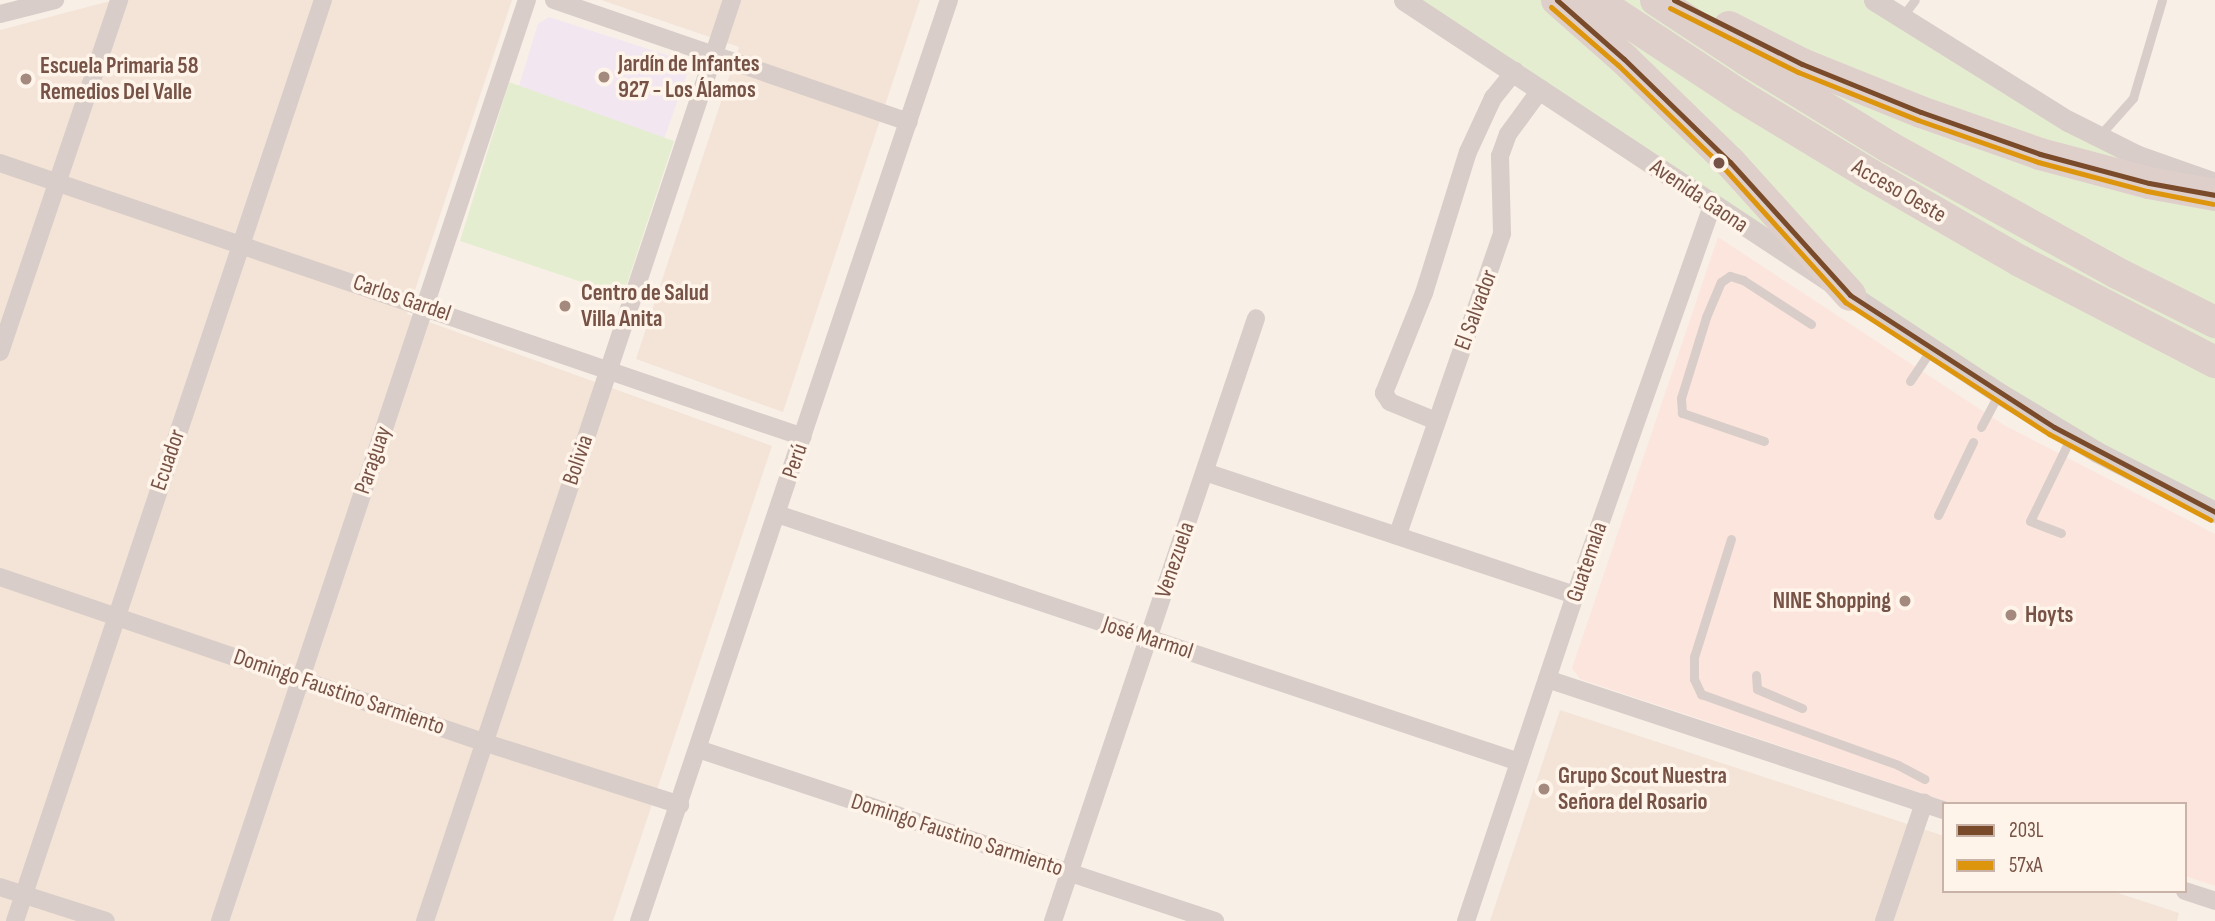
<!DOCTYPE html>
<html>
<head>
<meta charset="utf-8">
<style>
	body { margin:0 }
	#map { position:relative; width:2215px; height:921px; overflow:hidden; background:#f8efe7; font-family:"Sofia Sans Condensed",sans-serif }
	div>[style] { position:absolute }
	.residential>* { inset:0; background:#f4e4d7 }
	.commercial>* { inset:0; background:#fce5dd }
	.education>* { inset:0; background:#f2e6f1 }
	.green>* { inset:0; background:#e5edd1 }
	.service>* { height:9px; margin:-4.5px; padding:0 4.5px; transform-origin:4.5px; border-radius:4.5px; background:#d8cdc8 }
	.minor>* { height:18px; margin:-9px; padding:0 9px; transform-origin:9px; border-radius:9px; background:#d8cdc8 }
	.tertiary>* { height:21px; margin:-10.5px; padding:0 10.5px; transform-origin:10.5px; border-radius:10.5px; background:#d8cdc8 }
	.motorway>* { height:32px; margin:-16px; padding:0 16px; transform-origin:16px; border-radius:16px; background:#decfca }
	.bus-1>* { height:5px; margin:-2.5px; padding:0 2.5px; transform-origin:2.5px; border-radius:2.5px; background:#7a4b2a }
	.bus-2>* { height:5px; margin:-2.5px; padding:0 2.5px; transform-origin:2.5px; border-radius:2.5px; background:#dd950e }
	.dots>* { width:19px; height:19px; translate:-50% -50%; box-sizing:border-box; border:4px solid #fff4e9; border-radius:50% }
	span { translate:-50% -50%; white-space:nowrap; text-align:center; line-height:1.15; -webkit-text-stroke:7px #fff4e9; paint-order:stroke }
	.poi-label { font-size:23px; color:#775246; font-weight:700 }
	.left { translate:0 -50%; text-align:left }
	.right { translate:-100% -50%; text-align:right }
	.street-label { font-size:23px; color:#775246 }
	.legend { position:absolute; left:1942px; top:802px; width:245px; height:91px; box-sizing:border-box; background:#fff4e9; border:2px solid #c9b3a8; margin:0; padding:9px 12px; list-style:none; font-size:21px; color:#775246 }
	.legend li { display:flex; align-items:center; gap:14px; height:35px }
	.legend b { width:35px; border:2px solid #c9b3a8 }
</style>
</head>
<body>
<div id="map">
	<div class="residential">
		<i style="clip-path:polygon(114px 0,512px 0,407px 314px,772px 446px,613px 921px,0 921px,0 30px)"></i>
		<i style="clip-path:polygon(601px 0,920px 0,783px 412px,636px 359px,739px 47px)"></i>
		<i style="clip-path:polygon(1560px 710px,1944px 836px,1944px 891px,2112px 891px,2179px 913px,2177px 921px,1490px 921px)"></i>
	</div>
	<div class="commercial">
		<i style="clip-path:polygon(1718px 237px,2004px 425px,2215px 534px,2215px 886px,2185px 876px,2185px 804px,1954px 804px,1580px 679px,1572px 668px)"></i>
	</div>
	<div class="education">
		<i style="clip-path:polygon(549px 17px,685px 61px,689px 68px,664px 139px,519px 86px,538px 24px)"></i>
	</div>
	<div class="green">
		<i style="clip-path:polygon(1404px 0,1874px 0,2068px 121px,2215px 183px,2215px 512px,2097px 452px)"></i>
		<i style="clip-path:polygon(509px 82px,674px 141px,623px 296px,460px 241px)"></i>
	</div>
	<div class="service">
		<i style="left:1902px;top:17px;width:21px;rotate:-53deg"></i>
		<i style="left:2100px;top:135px;width:50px;rotate:-48.3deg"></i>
		<i style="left:2133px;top:98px;width:102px;rotate:-73.5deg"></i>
		<i style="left:1910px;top:381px;width:37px;rotate:-56deg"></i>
		<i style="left:1981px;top:427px;width:36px;rotate:-62deg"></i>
		<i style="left:1764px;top:441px;width:87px;rotate:-161.1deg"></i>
		<i style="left:1682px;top:413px;width:15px;rotate:-94deg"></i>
		<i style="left:1681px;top:398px;width:85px;rotate:-72.8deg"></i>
		<i style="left:1706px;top:317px;width:38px;rotate:-67deg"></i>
		<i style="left:1721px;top:282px;width:11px;rotate:-34deg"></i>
		<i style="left:1730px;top:276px;width:14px;rotate:17deg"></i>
		<i style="left:1743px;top:280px;width:81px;rotate:32.9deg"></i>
		<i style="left:1938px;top:515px;width:81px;rotate:-64.4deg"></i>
		<i style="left:2061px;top:533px;width:33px;rotate:-159deg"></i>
		<i style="left:2030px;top:521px;width:93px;rotate:-64deg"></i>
		<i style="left:1731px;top:539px;width:124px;rotate:107.4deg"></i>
		<i style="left:1694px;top:657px;width:22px;rotate:90deg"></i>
		<i style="left:1694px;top:679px;width:17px;rotate:65deg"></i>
		<i style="left:1701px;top:694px;width:209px;rotate:19.8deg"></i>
		<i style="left:1898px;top:765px;width:30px;rotate:28deg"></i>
		<i style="left:1756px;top:675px;width:14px;rotate:86deg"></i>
		<i style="left:1757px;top:689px;width:49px;rotate:22.9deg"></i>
	</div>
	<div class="minor">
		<i style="left:554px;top:0;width:375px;rotate:19deg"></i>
		<i style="left:0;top:14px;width:57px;rotate:-14.3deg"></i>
		<i style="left:0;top:163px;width:848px;rotate:18.84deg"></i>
		<i style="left:0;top:352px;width:372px;rotate:-71.3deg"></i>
		<i style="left:1436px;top:421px;width:50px;rotate:-157.6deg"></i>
		<i style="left:1390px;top:402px;width:11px;rotate:-124deg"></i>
		<i style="left:1384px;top:393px;width:108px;rotate:-68.2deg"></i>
		<i style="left:1424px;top:293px;width:148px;rotate:-72.7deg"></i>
		<i style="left:1468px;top:152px;width:60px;rotate:-65.2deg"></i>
		<i style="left:1493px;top:98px;width:35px;rotate:-51deg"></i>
		<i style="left:1205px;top:472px;width:390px;rotate:18.4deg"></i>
		<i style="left:777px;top:514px;width:782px;rotate:18.48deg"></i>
		<i style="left:1398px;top:534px;width:318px;rotate:-70.9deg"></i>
		<i style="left:1502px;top:233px;width:77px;rotate:-91.5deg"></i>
		<i style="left:1500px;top:156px;width:23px;rotate:-70deg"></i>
		<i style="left:1508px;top:134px;width:56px;rotate:-53.7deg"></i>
		<i style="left:0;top:577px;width:510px;rotate:18.86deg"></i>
		<i style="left:483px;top:742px;width:207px;rotate:17.7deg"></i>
		<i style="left:1547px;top:679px;width:418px;rotate:18.3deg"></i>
		<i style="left:698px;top:749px;width:545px;rotate:18.4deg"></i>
		<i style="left:0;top:887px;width:111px;rotate:17.8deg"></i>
		<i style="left:2185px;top:891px;width:32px;rotate:18deg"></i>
		<i style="left:15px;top:921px;width:971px;rotate:-71.51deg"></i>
		<i style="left:220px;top:921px;width:971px;rotate:-71.57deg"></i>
		<i style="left:425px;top:921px;width:971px;rotate:-71.57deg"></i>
		<i style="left:639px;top:921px;width:972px;rotate:-71.4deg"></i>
		<i style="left:1053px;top:921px;width:636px;rotate:-71.39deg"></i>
		<i style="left:1466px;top:921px;width:344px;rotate:-71.5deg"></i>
		<i style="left:1575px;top:595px;width:412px;rotate:-70.6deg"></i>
		<i style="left:1884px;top:921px;width:125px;rotate:-71.3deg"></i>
	</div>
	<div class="tertiary">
		<i style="left:1404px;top:0;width:713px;rotate:33.44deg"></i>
		<i style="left:1999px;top:393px;width:114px;rotate:31deg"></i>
		<i style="left:2097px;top:452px;width:132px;rotate:27deg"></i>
		<i style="left:1874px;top:0;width:229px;rotate:32deg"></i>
		<i style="left:2068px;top:121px;width:78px;rotate:26.6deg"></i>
		<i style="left:2138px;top:156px;width:82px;rotate:19.3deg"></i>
	</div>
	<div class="motorway">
		<i style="left:1557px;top:0;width:89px;rotate:41.4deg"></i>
		<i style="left:1624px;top:59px;width:148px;rotate:44.2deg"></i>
		<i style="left:1730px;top:162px;width:179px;rotate:47.9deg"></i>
		<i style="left:1595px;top:0;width:176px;rotate:33.4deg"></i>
		<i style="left:1742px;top:97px;width:151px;rotate:31.2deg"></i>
		<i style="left:1871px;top:175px;width:172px;rotate:30deg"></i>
		<i style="left:2020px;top:261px;width:220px;rotate:27.4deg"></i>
		<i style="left:1656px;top:0;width:109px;rotate:33.4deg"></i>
		<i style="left:1747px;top:60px;width:167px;rotate:31.5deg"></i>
		<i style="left:1889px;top:147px;width:260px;rotate:28.9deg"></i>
		<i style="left:2117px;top:273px;width:110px;rotate:26.6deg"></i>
		<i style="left:1729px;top:27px;width:82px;rotate:26.9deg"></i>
		<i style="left:1802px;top:64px;width:128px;rotate:22deg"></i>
		<i style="left:1921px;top:112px;width:126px;rotate:19.4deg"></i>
		<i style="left:2040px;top:154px;width:113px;rotate:14.9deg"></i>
		<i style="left:2149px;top:183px;width:67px;rotate:10.3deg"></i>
	</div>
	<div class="bus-1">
		<i style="left:1557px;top:0;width:89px;rotate:41.4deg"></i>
		<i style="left:1624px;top:59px;width:148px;rotate:44.2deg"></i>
		<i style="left:1730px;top:162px;width:179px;rotate:47.9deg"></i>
		<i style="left:1850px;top:295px;width:243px;rotate:32.9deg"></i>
		<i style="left:2054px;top:427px;width:182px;rotate:27.8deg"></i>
		<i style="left:1674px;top:0;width:143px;rotate:26.6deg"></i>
		<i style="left:1802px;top:64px;width:128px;rotate:22deg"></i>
		<i style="left:1921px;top:112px;width:126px;rotate:19.4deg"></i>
		<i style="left:2040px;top:154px;width:113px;rotate:14.9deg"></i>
		<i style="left:2149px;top:183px;width:67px;rotate:10.3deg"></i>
	</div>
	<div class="bus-2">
		<i style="left:1551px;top:7px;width:89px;rotate:40.9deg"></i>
		<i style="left:1618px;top:65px;width:148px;rotate:44.2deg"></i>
		<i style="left:1724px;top:168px;width:181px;rotate:47.9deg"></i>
		<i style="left:1845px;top:302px;width:243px;rotate:32.9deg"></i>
		<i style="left:2049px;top:434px;width:183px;rotate:28deg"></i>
		<i style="left:1670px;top:8px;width:143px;rotate:26.6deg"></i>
		<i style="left:1798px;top:72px;width:129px;rotate:21.8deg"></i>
		<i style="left:1918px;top:120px;width:127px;rotate:19.3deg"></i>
		<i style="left:2038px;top:162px;width:113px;rotate:14.9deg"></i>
		<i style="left:2147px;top:191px;width:67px;rotate:11.1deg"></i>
	</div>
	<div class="dots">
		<i style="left:604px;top:77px;background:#a4897e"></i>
		<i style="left:26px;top:79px;background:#a4897e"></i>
		<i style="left:1719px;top:163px;background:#775246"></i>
		<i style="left:565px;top:306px;background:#a4897e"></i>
		<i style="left:1905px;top:601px;background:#a4897e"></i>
		<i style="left:2011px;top:615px;background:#a4897e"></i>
		<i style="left:1544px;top:789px;background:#a4897e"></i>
	</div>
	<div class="poi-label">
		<span class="left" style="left:618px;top:77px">Jardín de Infantes<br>927 - Los Álamos</span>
		<span class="left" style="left:40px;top:79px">Escuela Primaria 58<br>Remedios Del Valle</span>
		<span class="left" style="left:581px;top:306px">Centro de Salud<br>Villa Anita</span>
		<span class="right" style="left:1891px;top:601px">NINE Shopping</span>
		<span class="left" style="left:2025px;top:615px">Hoyts</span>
		<span class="left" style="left:1558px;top:789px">Grupo Scout Nuestra<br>Señora del Rosario</span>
	</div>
	<div class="street-label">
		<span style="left:1899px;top:191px;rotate:30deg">Acceso Oeste</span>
		<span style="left:1699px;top:196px;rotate:34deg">Avenida Gaona</span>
		<span style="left:402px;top:298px;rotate:19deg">Carlos Gardel</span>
		<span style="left:1476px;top:310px;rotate:-70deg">El Salvador</span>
		<span style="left:168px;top:460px;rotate:-71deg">Ecuador</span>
		<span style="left:373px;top:460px;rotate:-71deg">Paraguay</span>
		<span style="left:578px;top:460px;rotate:-71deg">Bolivia</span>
		<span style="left:795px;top:461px;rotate:-71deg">Perú</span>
		<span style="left:1175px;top:560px;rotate:-71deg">Venezuela</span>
		<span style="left:1587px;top:562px;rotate:-71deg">Guatemala</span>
		<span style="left:1148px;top:638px;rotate:18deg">José Marmol</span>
		<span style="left:339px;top:692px;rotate:19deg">Domingo Faustino Sarmiento</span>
		<span style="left:957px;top:835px;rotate:18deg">Domingo Faustino Sarmiento</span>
	</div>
	<ul class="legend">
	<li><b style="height:9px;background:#7a4b2a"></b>203L</li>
	<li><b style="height:9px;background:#dd950e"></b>57xA</li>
	</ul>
</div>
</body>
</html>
